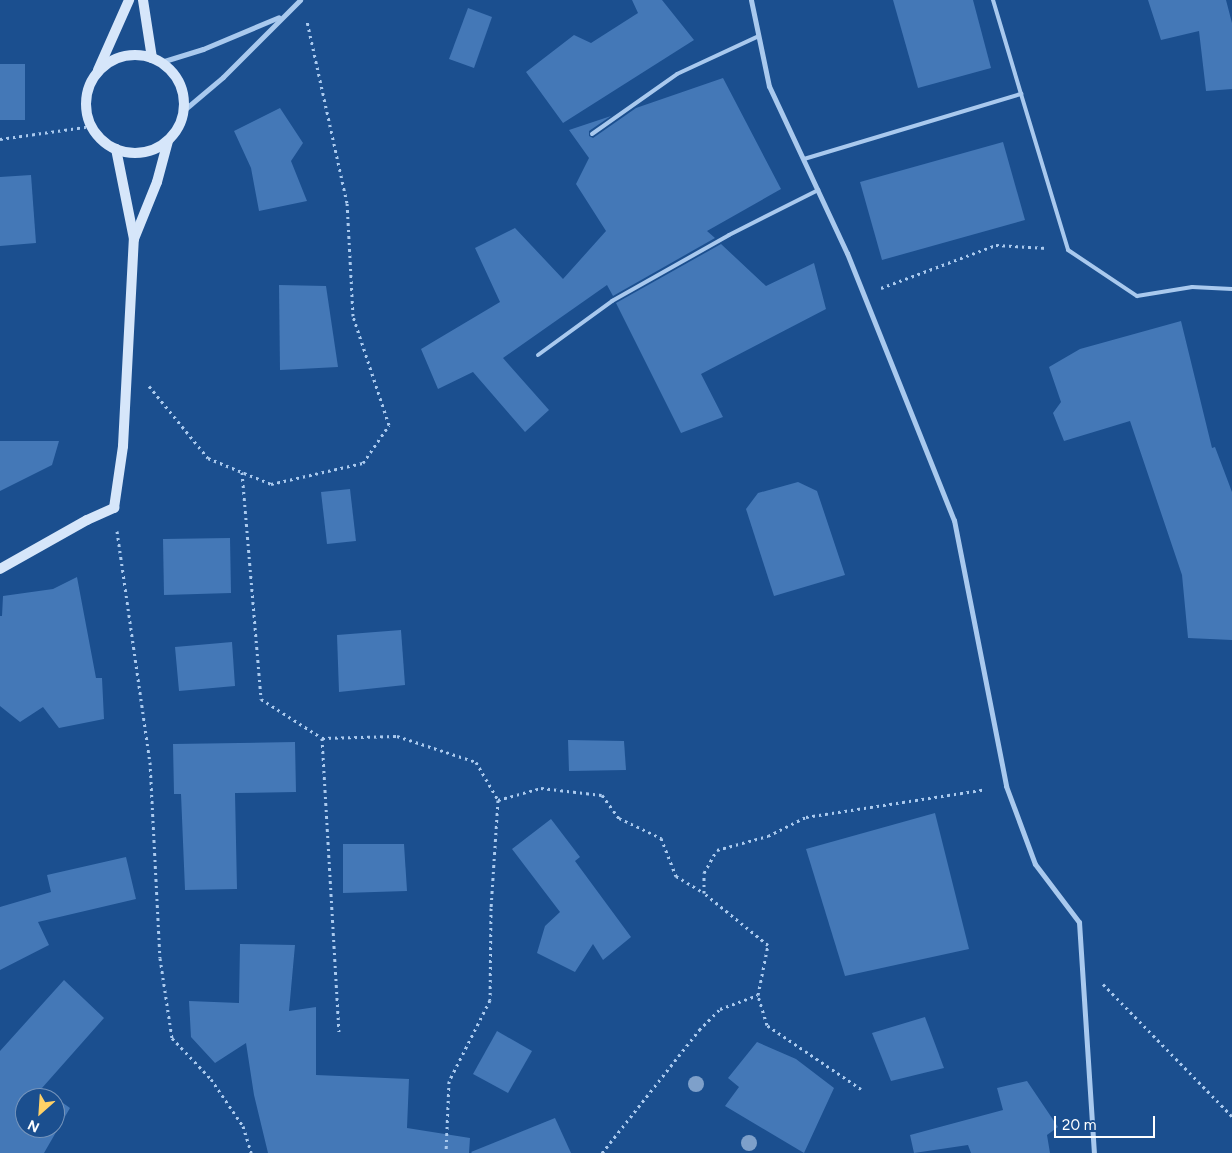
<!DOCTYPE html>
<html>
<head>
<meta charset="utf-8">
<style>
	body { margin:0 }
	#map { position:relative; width:1232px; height:1153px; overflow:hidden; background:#1b4f8f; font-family:Figtree,sans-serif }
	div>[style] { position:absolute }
	.building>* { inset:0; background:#4478b7 }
	.path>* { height:3px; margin-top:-1.5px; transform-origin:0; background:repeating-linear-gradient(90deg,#a9c9ee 0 2.5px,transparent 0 6.5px) }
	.lane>* { height:4px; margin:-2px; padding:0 2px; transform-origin:2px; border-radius:2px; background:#a9c9ee }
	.street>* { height:5px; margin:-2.5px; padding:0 2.5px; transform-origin:2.5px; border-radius:2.5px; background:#a9c9ee }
	.secondary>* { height:10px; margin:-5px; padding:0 5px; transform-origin:5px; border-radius:5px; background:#d6e6fa }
	.secondary>.ring { margin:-5px; padding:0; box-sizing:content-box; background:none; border:10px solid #d6e6fa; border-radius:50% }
	.trees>* { width:16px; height:16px; margin:-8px; border-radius:50%; background:#7ea0ca }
	span { translate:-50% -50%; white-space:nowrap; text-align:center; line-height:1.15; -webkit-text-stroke:4px #1b4f8f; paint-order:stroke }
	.north { position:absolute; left:15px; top:1088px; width:50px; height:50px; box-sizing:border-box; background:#1b4f8f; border:1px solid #7695bc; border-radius:50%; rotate:206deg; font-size:14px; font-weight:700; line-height:20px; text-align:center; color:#fff }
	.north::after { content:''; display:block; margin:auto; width:18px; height:22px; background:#ffd166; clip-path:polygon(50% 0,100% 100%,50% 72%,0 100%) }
	.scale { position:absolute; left:1054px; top:1116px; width:101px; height:22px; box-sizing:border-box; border:2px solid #fff; border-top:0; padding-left:6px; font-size:15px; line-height:18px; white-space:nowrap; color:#fff; -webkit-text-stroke:4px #1b4f8f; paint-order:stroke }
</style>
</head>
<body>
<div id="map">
	<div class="building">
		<i style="clip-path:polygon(632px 0,662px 0,694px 40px,563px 123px,526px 72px,574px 35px,591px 43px,638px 13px)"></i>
		<i style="clip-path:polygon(893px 0,973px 0,991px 68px,918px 88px)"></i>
		<i style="clip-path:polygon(1148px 0,1226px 0,1232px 23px,1232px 89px,1206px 91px,1199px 31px,1161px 40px)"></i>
		<i style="clip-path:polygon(468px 8px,492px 17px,474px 68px,449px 59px)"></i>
		<i style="clip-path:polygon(0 64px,25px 64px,25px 120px,0 120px)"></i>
		<i style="clip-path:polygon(723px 78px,781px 189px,707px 231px,715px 238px,613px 296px,607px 285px,503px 358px,549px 410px,525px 432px,473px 372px,438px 389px,421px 349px,500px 302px,475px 248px,515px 228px,563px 279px,606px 231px,576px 184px,589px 158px,569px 130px,611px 116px,589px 131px,589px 136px,593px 138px,636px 108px)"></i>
		<i style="clip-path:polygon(280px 108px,303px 143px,291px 161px,307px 201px,259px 211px,251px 168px,234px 131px)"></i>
		<i style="clip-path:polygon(1003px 142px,1025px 220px,882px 260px,860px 182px)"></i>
		<i style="clip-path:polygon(31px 175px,36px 243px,0 246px,0 177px)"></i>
		<i style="clip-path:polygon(721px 244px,766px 286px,814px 263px,826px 309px,701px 374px,723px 417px,681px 433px,616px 303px)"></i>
		<i style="clip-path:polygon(279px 285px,326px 286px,338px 367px,280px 370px)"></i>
		<i style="clip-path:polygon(1181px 321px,1212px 448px,1215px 447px,1232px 492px,1232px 640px,1188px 638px,1182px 575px,1130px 421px,1064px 441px,1053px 413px,1061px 402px,1049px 367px,1080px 349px)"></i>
		<i style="clip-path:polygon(0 441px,59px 441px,52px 465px,0 491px)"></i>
		<i style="clip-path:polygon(798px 482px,817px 491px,845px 575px,774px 596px,746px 509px,758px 493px)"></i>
		<i style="clip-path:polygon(350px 489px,356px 541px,327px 544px,321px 492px)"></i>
		<i style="clip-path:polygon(230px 538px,231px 593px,164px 595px,163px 539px)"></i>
		<i style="clip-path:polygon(77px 577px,96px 678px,102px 678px,104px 719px,59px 728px,43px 707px,20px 722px,0 706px,0 616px,2px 616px,3px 596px,53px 589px)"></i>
		<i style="clip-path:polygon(401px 630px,405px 685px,339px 692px,337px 635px)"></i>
		<i style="clip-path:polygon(232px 642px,235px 686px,179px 691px,175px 647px)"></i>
		<i style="clip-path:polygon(568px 740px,624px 741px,626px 770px,569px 771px)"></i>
		<i style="clip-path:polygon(295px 742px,296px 792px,235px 793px,237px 889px,185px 890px,181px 794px,174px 794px,173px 744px)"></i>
		<i style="clip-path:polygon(935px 813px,969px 949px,845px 976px,806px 849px)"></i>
		<i style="clip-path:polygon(551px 819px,580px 857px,575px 861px,631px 937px,603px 960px,593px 944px,575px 972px,537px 953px,545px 926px,560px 912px,512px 849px)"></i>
		<i style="clip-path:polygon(343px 844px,404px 844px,407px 891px,343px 893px)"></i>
		<i style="clip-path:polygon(126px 857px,136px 899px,38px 922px,49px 945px,0 970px,0 907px,51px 892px,47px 875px)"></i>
		<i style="clip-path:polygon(240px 944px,295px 945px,289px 1011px,316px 1007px,316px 1075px,409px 1079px,407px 1128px,470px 1138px,469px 1153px,268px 1153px,254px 1095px,246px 1043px,215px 1063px,191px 1037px,189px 1001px,239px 1003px)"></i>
		<i style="clip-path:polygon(evenodd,64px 980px,104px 1018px,42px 1088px,70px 1108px,44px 1153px,0 1153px,0 1051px,64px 980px,25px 1098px,55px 1098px,55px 1128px,25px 1128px,25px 1098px)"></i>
		<i style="clip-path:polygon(925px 1017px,944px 1068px,891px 1081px,872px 1033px)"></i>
		<i style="clip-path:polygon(497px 1031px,532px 1051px,508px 1093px,473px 1074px)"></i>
		<i style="clip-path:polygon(757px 1042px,796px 1059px,834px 1088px,804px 1153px,725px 1106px,739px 1087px,728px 1078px)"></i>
		<i style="clip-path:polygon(1027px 1081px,1058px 1127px,1047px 1135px,1050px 1153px,971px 1153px,968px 1145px,914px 1153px,910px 1135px,1003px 1110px,997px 1088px)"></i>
		<i style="clip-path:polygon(555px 1118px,571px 1153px,472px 1153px,471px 1152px)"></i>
	</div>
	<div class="path">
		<i style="left:0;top:139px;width:93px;rotate:-8deg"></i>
		<i style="left:881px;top:288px;width:123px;rotate:-20.5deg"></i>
		<i style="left:996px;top:245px;width:51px;rotate:3.4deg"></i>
		<i style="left:149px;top:386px;width:93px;rotate:50.7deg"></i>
		<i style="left:208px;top:458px;width:68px;rotate:22.4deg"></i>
		<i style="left:271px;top:484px;width:94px;rotate:-12.9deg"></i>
		<i style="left:363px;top:463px;width:46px;rotate:-55.6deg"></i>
		<i style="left:389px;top:425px;width:115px;rotate:-108.3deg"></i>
		<i style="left:353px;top:316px;width:113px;rotate:-93deg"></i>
		<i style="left:347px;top:203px;width:186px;rotate:-102.4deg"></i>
		<i style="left:242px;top:472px;width:228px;rotate:85.2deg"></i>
		<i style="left:261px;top:699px;width:72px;rotate:32.6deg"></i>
		<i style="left:322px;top:738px;width:294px;rotate:86.7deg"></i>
		<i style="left:117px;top:531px;width:233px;rotate:81.9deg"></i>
		<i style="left:150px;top:762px;width:196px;rotate:87.1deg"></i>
		<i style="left:160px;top:958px;width:81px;rotate:81.5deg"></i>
		<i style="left:172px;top:1038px;width:57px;rotate:46.4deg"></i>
		<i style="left:211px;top:1079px;width:57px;rotate:55.8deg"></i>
		<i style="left:243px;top:1126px;width:28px;rotate:73deg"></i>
		<i style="left:322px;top:738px;width:75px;rotate:-1.5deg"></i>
		<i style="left:397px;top:736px;width:83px;rotate:18.2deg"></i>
		<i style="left:476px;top:762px;width:44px;rotate:59.9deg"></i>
		<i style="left:498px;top:800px;width:108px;rotate:93.7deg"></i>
		<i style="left:491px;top:908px;width:92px;rotate:90.6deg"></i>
		<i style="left:490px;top:1000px;width:91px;rotate:116.8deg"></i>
		<i style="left:449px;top:1081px;width:72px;rotate:92.4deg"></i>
		<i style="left:498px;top:800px;width:45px;rotate:-15.6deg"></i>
		<i style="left:541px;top:788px;width:61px;rotate:6.5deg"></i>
		<i style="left:602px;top:795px;width:29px;rotate:54deg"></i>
		<i style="left:619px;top:818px;width:47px;rotate:25.5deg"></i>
		<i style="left:661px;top:838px;width:41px;rotate:68.5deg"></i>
		<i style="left:676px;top:876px;width:31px;rotate:31deg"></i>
		<i style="left:1103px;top:984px;width:185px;rotate:45.7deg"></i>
		<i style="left:861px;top:1089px;width:114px;rotate:-145.8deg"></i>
		<i style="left:767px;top:1025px;width:31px;rotate:-107deg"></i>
		<i style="left:758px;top:995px;width:51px;rotate:-78.7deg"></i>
		<i style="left:768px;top:945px;width:82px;rotate:-140.9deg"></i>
		<i style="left:704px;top:893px;width:20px;rotate:-90deg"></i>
		<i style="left:704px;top:873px;width:26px;rotate:-61deg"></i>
		<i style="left:717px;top:850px;width:53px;rotate:-15.4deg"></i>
		<i style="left:768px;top:836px;width:42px;rotate:-26.6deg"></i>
		<i style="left:806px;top:817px;width:182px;rotate:-8.8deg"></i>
		<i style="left:602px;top:1153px;width:157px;rotate:-51.7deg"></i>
		<i style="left:699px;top:1030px;width:30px;rotate:-45deg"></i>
		<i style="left:720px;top:1009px;width:40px;rotate:-20.2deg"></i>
	</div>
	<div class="lane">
		<i style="left:993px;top:0;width:98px;rotate:73.4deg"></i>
		<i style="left:592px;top:134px;width:104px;rotate:-35.2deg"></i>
		<i style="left:677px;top:74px;width:90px;rotate:-24.9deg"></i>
		<i style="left:804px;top:159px;width:227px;rotate:-16.7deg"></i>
		<i style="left:1021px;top:94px;width:163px;rotate:73.2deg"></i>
		<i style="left:1068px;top:250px;width:83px;rotate:33.7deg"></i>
		<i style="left:1137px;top:296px;width:56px;rotate:-9.3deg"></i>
		<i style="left:1192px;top:287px;width:40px;rotate:2.9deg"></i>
		<i style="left:538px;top:355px;width:92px;rotate:-36.1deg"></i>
		<i style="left:612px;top:301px;width:134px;rotate:-29.4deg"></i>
		<i style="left:729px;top:235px;width:100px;rotate:-26.8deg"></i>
	</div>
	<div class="street">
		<i style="left:751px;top:0;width:88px;rotate:78.2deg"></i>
		<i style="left:769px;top:86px;width:184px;rotate:65deg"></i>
		<i style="left:847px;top:253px;width:288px;rotate:68.2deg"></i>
		<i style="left:954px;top:520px;width:271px;rotate:78.9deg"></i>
		<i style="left:1006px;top:786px;width:83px;rotate:69.6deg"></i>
		<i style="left:1035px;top:864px;width:73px;rotate:52.8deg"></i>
		<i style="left:1079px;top:922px;width:231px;rotate:86.3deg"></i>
		<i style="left:161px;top:62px;width:44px;rotate:-17.2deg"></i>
		<i style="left:203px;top:49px;width:82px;rotate:-22.8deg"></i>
		<i style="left:184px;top:110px;width:51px;rotate:-40.2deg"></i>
		<i style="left:223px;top:77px;width:109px;rotate:-45deg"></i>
	</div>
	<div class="secondary">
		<i style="left:143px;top:0;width:59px;rotate:81.2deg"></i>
		<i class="ring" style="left:86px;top:55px;width:88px;height:88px"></i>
		<i style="left:98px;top:70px;width:77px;rotate:-66.1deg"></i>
		<i style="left:134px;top:239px;width:61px;rotate:-68deg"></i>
		<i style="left:157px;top:182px;width:42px;rotate:-75deg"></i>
		<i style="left:0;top:569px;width:100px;rotate:-29.4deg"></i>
		<i style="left:87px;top:520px;width:30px;rotate:-24deg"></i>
		<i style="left:114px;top:508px;width:63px;rotate:-81.7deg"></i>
		<i style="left:123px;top:446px;width:207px;rotate:-87deg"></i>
		<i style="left:134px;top:239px;width:92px;rotate:-101.3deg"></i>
	</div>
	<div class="trees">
		<i style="left:696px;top:1084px"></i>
		<i style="left:749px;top:1143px"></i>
	</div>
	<div class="north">N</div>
	<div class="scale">20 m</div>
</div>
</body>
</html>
